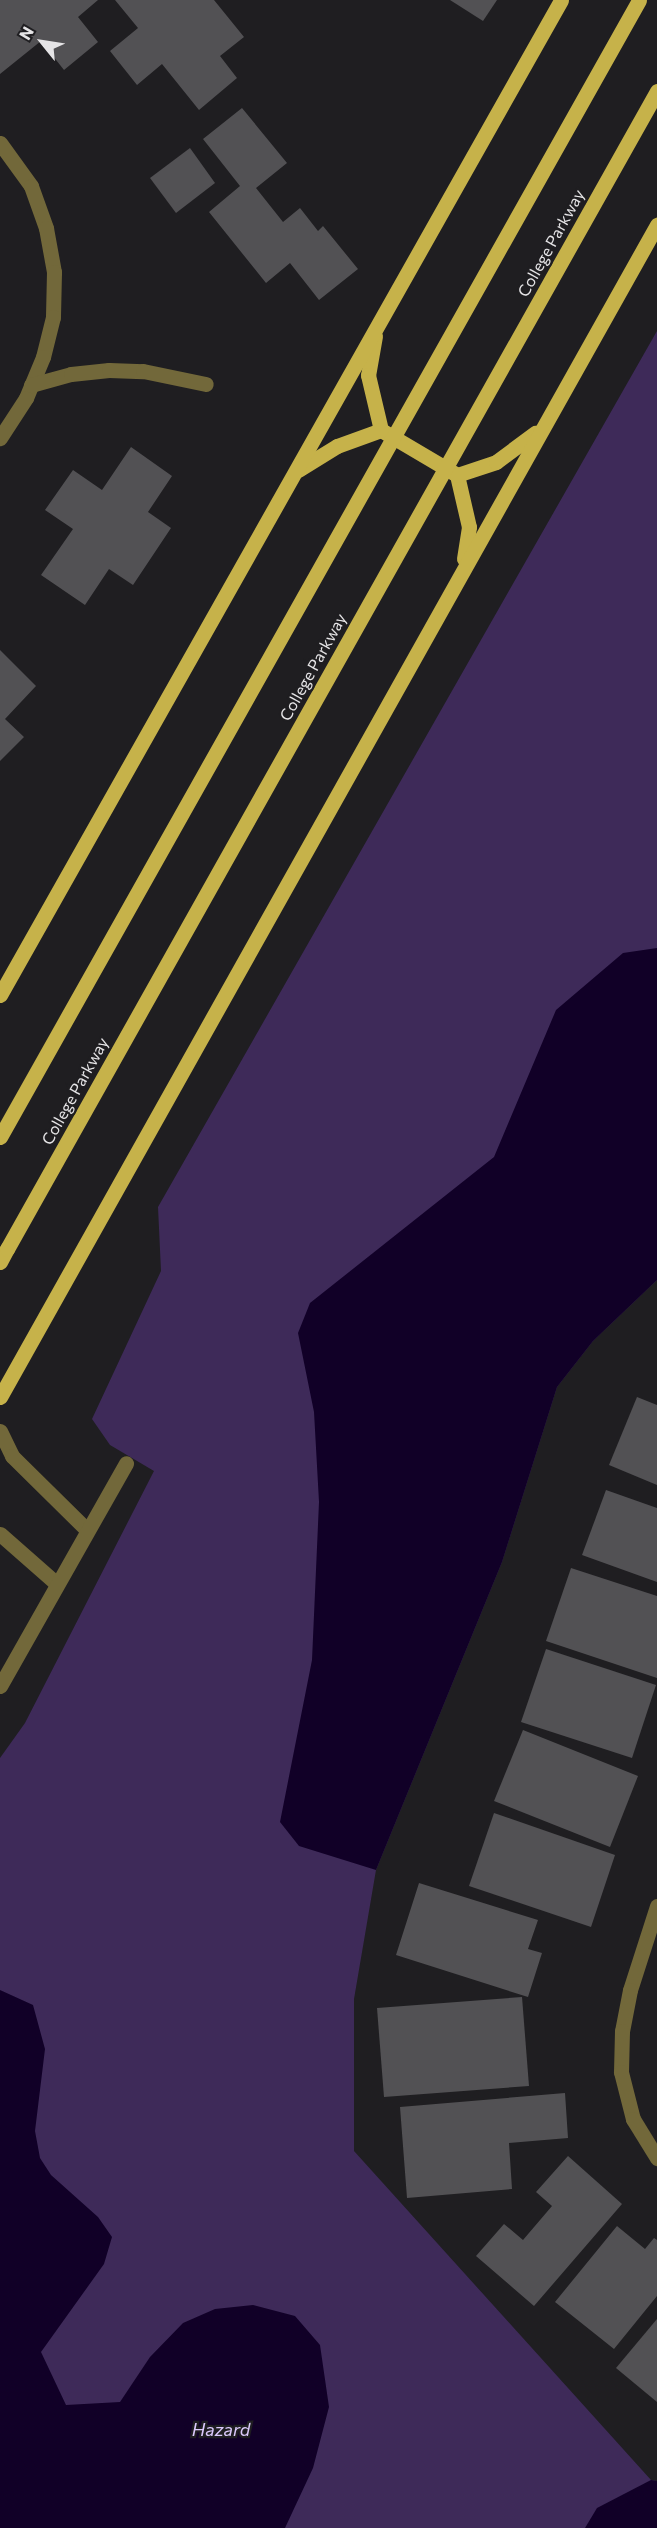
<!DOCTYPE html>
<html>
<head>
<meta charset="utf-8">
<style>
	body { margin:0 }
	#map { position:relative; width:657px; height:2528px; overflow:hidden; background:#1f1e21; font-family:Commissioner,sans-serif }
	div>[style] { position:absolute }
	.green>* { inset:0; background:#3e2a59 }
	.water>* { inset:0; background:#110027 }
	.building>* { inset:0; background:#525154 }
	.minor>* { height:15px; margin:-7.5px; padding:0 7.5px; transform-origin:7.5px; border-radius:7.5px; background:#72683a }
	.major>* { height:15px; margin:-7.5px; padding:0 7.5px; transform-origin:7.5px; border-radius:7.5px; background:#c6b24a }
	.major-bridge>* { height:15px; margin:-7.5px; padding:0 7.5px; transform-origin:7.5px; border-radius:7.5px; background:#c6b24a }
	span { translate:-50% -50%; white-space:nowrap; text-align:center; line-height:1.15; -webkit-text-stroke:4.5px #1f1e21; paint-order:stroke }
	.street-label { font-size:16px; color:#e5e4e6 }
	.water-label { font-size:18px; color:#dbc9fb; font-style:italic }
	.north { position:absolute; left:12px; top:12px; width:60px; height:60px; -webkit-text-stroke:4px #1f1e21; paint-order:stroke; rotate:300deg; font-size:16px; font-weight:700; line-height:24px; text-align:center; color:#e5e4e6 }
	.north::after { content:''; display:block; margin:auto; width:21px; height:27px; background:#e5e4e6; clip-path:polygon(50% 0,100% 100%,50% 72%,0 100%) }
</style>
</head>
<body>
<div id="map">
	<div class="green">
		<i style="clip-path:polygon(657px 331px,657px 1280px,593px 1341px,557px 1387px,502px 1562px,376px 1870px,354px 1999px,354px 2151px,651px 2480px,657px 2481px,657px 2528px,0 2528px,0 1758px,25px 1723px,154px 1471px,110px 1445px,92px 1419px,161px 1271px,158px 1207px)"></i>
	</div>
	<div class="water">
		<i style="clip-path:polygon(657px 948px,657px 1280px,593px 1341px,557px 1387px,502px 1562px,376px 1870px,299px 1846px,280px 1822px,312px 1660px,319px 1502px,314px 1412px,298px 1333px,310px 1303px,494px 1157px,556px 1010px,623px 953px)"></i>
		<i style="clip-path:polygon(0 1990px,33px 2005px,45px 2049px,35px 2131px,40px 2158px,51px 2175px,98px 2217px,112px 2237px,104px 2264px,41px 2352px,66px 2405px,120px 2402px,150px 2357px,183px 2323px,215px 2309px,253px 2305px,295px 2316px,320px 2345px,329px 2407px,313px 2468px,285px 2528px,0 2528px)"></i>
		<i style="clip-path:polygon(651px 2480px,657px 2481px,657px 2528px,585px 2528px,597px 2508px)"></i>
	</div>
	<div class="building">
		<i style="clip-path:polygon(0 0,98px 0,78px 17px,98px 42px,64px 70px,41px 41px,0 74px)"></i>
		<i style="clip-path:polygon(115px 0,214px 0,244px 37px,220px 56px,237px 78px,199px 110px,162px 64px,137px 85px,110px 51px,138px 28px)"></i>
		<i style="clip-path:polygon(450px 0,497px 0,483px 21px)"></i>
		<i style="clip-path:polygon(242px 108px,287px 163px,256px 188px,283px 222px,300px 208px,318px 231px,323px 226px,358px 269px,319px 300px,290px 263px,266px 283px,209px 212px,240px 186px,203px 139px)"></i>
		<i style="clip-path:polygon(190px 148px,215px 183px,176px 213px,150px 178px)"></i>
		<i style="clip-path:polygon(131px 447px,172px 476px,148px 512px,171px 528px,133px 585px,109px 569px,85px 605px,41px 575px,73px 529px,45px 510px,73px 470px,102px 490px)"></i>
		<i style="clip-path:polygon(0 650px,36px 686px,5px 719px,24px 737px,0 761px)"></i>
		<i style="clip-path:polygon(637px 1397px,657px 1405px,657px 1485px,609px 1465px)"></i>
		<i style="clip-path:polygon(606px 1490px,657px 1508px,657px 1582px,582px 1555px)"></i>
		<i style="clip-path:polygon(571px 1568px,657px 1596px,657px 1678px,546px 1641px)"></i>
		<i style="clip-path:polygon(546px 1649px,656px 1685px,632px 1758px,521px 1722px)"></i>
		<i style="clip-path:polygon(523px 1730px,638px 1776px,610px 1847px,494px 1801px)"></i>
		<i style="clip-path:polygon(494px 1813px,615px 1855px,591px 1927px,469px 1886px)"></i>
		<i style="clip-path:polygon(419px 1883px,538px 1920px,528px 1949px,542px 1953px,528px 1997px,396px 1955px)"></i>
		<i style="clip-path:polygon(522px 1997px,529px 2086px,384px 2097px,377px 2008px)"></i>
		<i style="clip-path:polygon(565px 2093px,568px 2138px,509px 2143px,512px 2189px,407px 2198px,400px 2107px)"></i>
		<i style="clip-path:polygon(568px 2156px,622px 2204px,534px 2306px,476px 2256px,504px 2224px,523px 2240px,552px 2206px,536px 2192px)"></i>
		<i style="clip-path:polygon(617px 2226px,645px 2249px,654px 2238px,657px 2240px,657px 2296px,614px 2349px,555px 2302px)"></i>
		<i style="clip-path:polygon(657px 2319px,657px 2402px,616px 2368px)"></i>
	</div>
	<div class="minor">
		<i style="left:0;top:143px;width:53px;rotate:54.2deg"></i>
		<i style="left:31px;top:186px;width:45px;rotate:70.3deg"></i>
		<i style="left:46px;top:228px;width:45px;rotate:79.7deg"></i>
		<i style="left:54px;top:272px;width:45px;rotate:91.3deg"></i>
		<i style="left:53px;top:317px;width:41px;rotate:104deg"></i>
		<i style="left:43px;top:357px;width:44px;rotate:112.5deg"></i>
		<i style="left:26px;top:398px;width:48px;rotate:123deg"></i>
		<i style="left:31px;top:385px;width:41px;rotate:-15.4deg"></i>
		<i style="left:71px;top:374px;width:38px;rotate:-6deg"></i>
		<i style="left:109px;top:370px;width:34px;rotate:2deg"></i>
		<i style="left:143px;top:371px;width:64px;rotate:11.7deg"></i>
		<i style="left:0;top:1431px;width:28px;rotate:64deg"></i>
		<i style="left:12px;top:1456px;width:105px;rotate:44.6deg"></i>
		<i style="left:0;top:1534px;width:76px;rotate:41.3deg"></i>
		<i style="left:0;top:1686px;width:256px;rotate:-60.5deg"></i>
		<i style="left:657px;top:1906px;width:88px;rotate:107.8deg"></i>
		<i style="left:630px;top:1990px;width:42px;rotate:101deg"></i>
		<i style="left:622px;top:2031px;width:41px;rotate:91.4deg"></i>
		<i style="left:621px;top:2072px;width:49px;rotate:75.7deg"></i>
		<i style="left:633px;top:2119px;width:46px;rotate:58.4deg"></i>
	</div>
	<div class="major">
		<i style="left:375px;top:336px;width:40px;rotate:100deg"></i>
		<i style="left:368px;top:375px;width:57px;rotate:76.7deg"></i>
		<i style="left:381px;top:430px;width:88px;rotate:30.6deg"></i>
		<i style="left:457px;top:475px;width:53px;rotate:77deg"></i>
		<i style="left:469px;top:527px;width:32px;rotate:99deg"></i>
		<i style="left:298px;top:470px;width:46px;rotate:-31.6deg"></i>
		<i style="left:337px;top:446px;width:47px;rotate:-20deg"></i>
		<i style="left:457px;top:475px;width:41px;rotate:-18.4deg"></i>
		<i style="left:496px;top:462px;width:49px;rotate:-36.6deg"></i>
		<i style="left:0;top:995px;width:1142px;rotate:-60.58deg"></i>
		<i style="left:0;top:1262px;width:15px;rotate:-62deg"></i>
		<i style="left:0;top:1397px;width:1344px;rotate:-60.73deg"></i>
	</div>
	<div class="major-bridge">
		<i style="left:0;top:1137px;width:1304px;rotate:-60.66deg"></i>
		<i style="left:7px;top:1249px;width:1328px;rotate:-60.69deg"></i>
	</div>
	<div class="street-label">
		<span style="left:551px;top:243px;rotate:-61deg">College Parkway</span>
		<span style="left:313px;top:667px;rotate:-61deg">College Parkway</span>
		<span style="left:75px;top:1091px;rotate:-61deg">College Parkway</span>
	</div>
	<div class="water-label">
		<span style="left:221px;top:2429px">Hazard</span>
	</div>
	<div class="north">N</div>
</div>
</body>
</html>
